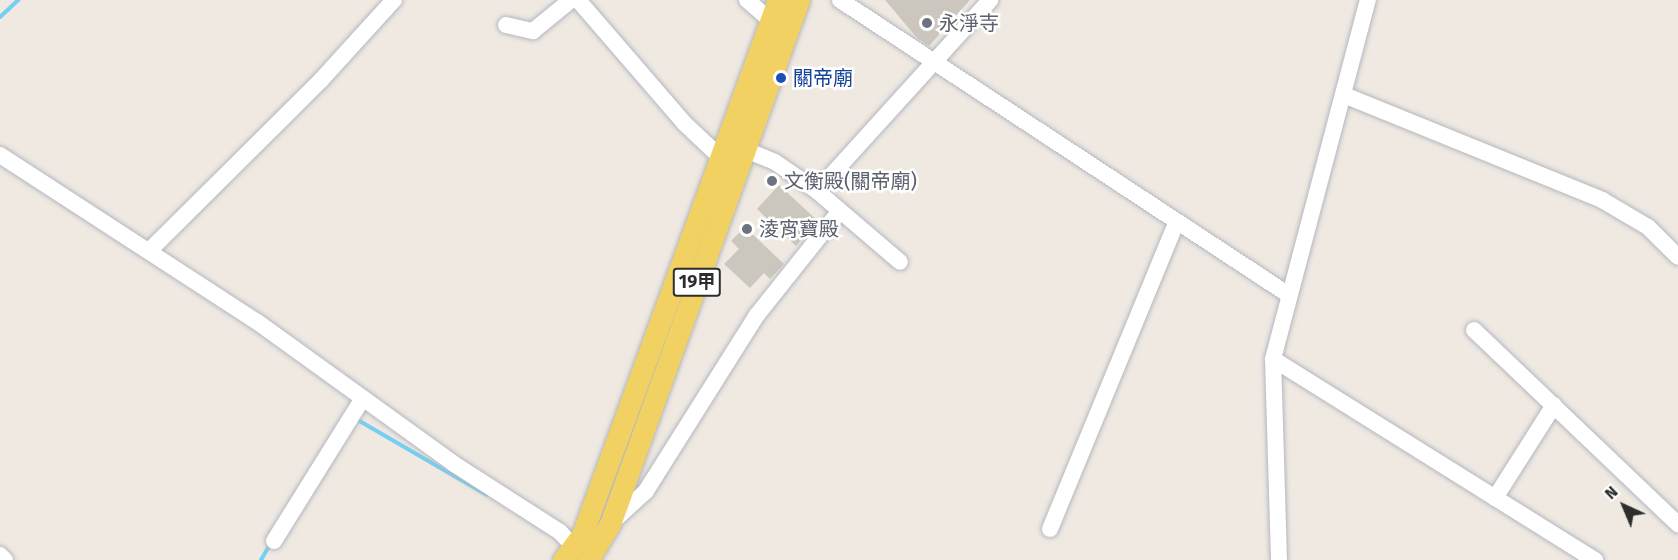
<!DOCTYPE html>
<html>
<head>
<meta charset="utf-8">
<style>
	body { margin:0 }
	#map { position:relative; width:1678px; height:560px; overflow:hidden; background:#efe9e1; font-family:"Fira Sans","Noto Sans TC",sans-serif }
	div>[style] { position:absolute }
	.stream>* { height:4px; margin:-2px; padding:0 2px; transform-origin:2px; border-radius:2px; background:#75cff0 }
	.building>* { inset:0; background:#cbc7bf }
	.roads { filter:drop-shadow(0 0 2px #b4b7c1) drop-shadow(0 0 2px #b4b7c1) }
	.minor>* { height:16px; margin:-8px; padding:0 8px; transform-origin:8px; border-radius:8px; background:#fff }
	.major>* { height:21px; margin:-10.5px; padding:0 10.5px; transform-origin:10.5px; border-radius:10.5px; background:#f2d163 }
	.dots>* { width:16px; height:16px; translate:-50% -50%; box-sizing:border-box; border:3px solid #fff; border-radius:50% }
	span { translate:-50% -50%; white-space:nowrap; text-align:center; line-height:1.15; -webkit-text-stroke:5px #fff; paint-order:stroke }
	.shield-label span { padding:2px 4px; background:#fff; border:2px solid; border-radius:4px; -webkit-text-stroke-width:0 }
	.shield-label { font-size:18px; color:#2e2e2e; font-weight:700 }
	.worship-label { font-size:20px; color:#5b616d }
	.left { translate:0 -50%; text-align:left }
	.transit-label { font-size:20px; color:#164399 }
	.north { position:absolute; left:1594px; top:476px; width:60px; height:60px; -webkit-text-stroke:4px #fff; paint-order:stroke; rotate:316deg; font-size:16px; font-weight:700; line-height:24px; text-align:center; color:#2e2e2e }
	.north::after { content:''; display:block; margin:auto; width:21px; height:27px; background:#2e2e2e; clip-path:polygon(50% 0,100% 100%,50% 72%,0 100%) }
</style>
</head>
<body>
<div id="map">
	<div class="stream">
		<i style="left:0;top:17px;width:25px;rotate:-43deg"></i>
		<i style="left:356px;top:419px;width:151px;rotate:30.1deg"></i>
		<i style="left:261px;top:560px;width:20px;rotate:-60deg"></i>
	</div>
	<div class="building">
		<i style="clip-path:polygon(885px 0,970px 0,929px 46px,917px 38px)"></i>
		<i style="clip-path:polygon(779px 185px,818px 221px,796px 246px,757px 209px)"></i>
		<i style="clip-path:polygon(745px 227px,784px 264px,770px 279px,764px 273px,750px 288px,724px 264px,739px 249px,731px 241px)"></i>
	</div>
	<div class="roads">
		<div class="minor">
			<i style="left:578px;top:0;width:162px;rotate:49.2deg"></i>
			<i style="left:684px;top:123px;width:48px;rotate:43.3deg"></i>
			<i style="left:747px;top:0;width:32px;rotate:41deg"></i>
			<i style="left:840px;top:0;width:537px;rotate:33.31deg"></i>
			<i style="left:506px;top:25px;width:28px;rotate:13deg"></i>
			<i style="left:533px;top:31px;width:49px;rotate:-39.2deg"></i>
			<i style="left:1344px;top:95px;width:279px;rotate:22.1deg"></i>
			<i style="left:1602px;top:200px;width:53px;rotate:30.4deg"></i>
			<i style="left:1648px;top:227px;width:42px;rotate:45deg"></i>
			<i style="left:736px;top:146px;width:42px;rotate:22.3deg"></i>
			<i style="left:775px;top:162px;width:51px;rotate:34.6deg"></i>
			<i style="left:817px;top:191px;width:109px;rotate:40.5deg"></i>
			<i style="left:0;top:155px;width:305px;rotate:33deg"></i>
			<i style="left:256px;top:321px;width:244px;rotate:35.8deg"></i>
			<i style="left:454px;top:464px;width:126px;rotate:32.7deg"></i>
			<i style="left:560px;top:532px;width:19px;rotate:47deg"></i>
			<i style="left:817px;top:191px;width:258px;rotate:-47.8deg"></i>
			<i style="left:151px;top:249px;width:241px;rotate:-44.8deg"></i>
			<i style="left:322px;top:79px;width:107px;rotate:-47.7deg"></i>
			<i style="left:1474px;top:330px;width:282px;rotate:43.6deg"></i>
			<i style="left:1273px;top:359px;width:380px;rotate:32deg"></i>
			<i style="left:1495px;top:498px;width:110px;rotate:-57.6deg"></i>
			<i style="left:611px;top:523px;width:47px;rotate:-42.4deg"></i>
			<i style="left:646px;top:491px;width:208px;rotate:-57.8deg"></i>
			<i style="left:757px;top:315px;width:132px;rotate:-51.5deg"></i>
			<i style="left:1050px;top:529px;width:331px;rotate:-67.6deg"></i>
			<i style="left:274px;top:541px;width:168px;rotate:-58.1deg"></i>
			<i style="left:0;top:555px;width:7px;rotate:45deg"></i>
			<i style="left:1279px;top:560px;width:201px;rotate:-91.7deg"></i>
			<i style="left:1273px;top:359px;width:371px;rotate:-75.2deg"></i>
		</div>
		<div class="major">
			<i style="left:563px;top:560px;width:31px;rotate:-53deg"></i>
			<i style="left:582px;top:535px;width:570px;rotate:-69.88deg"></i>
			<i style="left:588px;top:560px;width:42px;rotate:-58.6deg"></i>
			<i style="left:610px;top:524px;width:557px;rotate:-70.17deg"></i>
		</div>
	</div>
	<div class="dots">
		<i style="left:927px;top:23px;background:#6b7280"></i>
		<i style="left:781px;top:78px;background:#1a4fb4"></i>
		<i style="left:772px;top:181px;background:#6b7280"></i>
		<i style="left:747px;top:229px;background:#6b7280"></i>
	</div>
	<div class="shield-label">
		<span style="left:697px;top:282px">19甲</span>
	</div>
	<div class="worship-label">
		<span class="left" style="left:939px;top:23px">永淨寺</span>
		<span class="left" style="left:784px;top:181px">文衡殿(關帝廟)</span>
		<span class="left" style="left:759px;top:229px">淩宵寶殿</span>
	</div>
	<div class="transit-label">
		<span class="left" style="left:793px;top:78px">關帝廟</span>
	</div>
	<div class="north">N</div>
</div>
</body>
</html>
